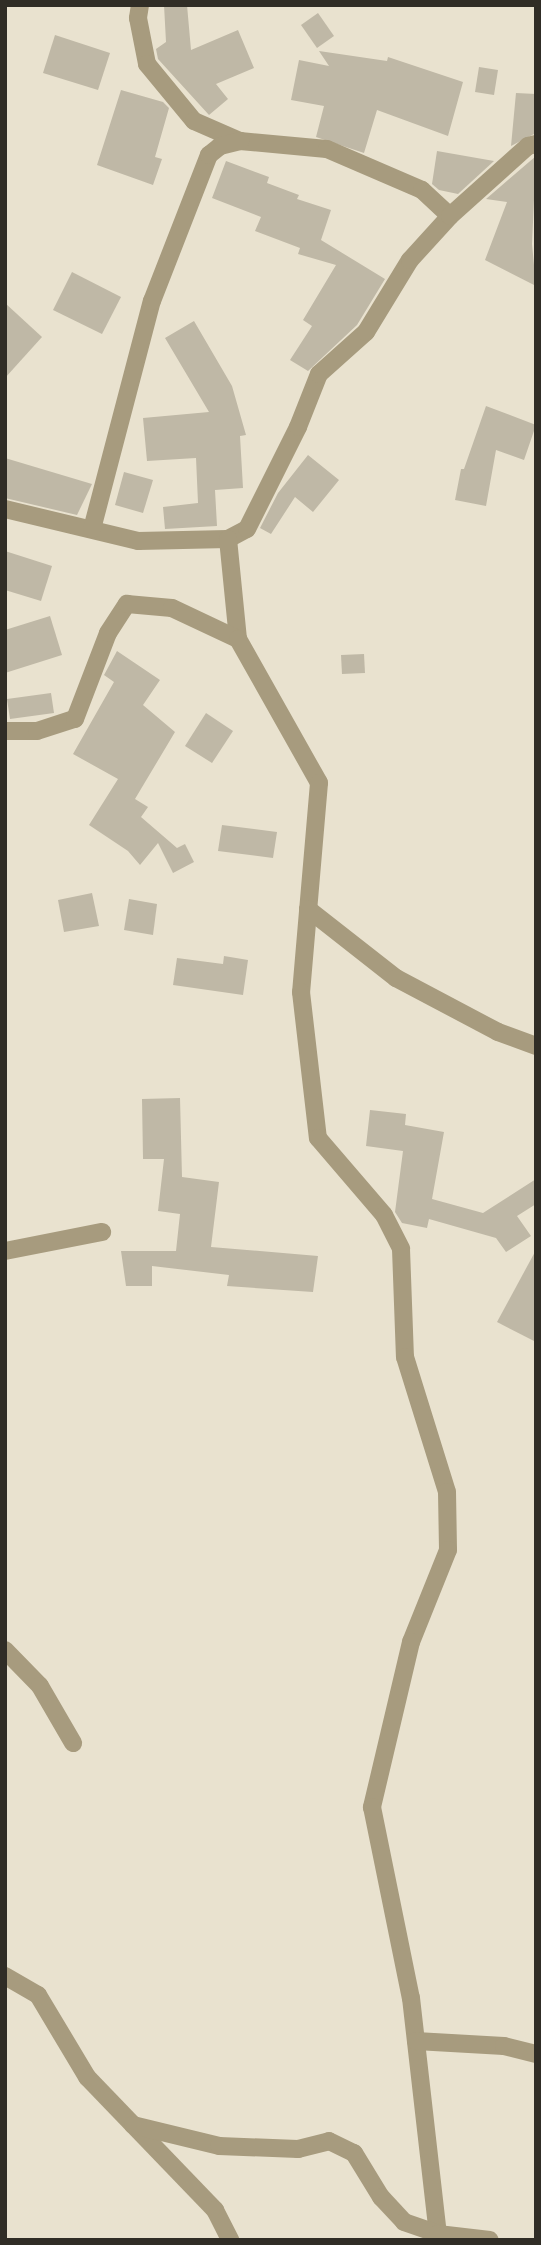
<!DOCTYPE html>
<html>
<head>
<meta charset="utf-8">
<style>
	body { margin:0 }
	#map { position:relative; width:541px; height:2245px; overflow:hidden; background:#e9e2cf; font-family:Poppins,sans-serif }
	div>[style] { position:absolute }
	.building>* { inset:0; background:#bfb8a6 }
	.street>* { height:18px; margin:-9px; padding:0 9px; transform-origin:9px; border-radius:9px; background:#a79b7e }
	span { translate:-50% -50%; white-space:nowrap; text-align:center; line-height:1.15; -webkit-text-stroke:5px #e9e2cf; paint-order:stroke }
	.frame { position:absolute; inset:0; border:7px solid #302d26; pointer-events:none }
</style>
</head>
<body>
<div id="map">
	<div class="building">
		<i style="clip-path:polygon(164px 5px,187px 5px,191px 50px,238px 30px,254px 68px,216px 84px,228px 99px,209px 115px,158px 59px,156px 49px,166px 42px)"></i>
		<i style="clip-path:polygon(318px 13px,334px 36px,317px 48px,301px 25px)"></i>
		<i style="clip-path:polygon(55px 35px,110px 53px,98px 90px,43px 73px)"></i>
		<i style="clip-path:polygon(319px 51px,387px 61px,388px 57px,463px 82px,448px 136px,377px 110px,364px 153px,316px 137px,324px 106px,291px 100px,299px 60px,329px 66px)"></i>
		<i style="clip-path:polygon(479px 67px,498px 70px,494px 95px,475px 92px)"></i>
		<i style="clip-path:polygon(121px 90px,163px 102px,169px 108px,155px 157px,162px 159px,153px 185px,97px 165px)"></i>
		<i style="clip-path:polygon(516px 93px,536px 94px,536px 133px,511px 146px)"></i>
		<i style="clip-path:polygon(437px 151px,494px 161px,458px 194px,439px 190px,432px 184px)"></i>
		<i style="clip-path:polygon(536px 156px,532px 244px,536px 286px,485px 260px,507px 202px,486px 199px)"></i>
		<i style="clip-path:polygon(226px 161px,269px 177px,267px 183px,299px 195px,297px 199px,331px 210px,321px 240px,385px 279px,357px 325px,308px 371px,290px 360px,312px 326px,303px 320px,336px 265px,298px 254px,300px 248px,255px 231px,261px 217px,212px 198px)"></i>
		<i style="clip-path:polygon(72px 272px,121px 297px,102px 334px,53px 310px)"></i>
		<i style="clip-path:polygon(5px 303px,42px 337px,5px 378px)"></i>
		<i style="clip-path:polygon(194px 321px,232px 386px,246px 435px,240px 436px,243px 488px,215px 490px,217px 526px,165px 529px,163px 507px,198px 503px,196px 458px,147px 461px,143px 418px,209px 412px,165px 338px)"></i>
		<i style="clip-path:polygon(486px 406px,536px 425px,524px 460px,496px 450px,486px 506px,455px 500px,461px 469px,464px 469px)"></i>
		<i style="clip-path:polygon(308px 455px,339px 480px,313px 512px,295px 497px,271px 534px,260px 528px,278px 493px)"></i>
		<i style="clip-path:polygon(5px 458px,92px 484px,77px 515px,5px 498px)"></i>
		<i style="clip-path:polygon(124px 472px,153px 480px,143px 513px,115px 505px)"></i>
		<i style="clip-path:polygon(5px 551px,52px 566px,41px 601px,5px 590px)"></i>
		<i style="clip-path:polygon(50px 616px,62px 655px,5px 673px,5px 630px)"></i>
		<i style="clip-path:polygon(117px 651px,160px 680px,143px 705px,175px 732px,135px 799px,148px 807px,141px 817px,177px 848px,185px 844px,194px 862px,173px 873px,158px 843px,140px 865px,128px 851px,89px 825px,118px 779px,73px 754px,114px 682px,104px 675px)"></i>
		<i style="clip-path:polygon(364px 654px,365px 673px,342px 674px,341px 655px)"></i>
		<i style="clip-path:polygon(51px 693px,54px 713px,10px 719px,7px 699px)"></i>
		<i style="clip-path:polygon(206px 713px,233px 731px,212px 763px,185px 746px)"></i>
		<i style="clip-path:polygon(222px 825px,277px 832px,273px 858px,218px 851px)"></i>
		<i style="clip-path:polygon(92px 893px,99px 926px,64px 932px,58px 900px)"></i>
		<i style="clip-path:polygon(129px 899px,157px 904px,153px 935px,124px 930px)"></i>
		<i style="clip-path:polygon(224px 956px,248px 960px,243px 995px,173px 985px,177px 958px,223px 964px)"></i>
		<i style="clip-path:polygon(180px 1098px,182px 1177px,219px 1182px,211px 1247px,318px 1256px,313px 1292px,227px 1286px,229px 1275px,152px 1266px,152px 1286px,126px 1286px,121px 1251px,176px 1251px,180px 1214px,158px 1211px,164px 1159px,143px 1159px,142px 1099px)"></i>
		<i style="clip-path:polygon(370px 1110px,406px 1114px,405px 1125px,444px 1132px,432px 1199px,483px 1213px,536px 1179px,536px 1204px,517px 1216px,531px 1236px,506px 1252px,496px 1238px,429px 1219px,427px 1228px,402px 1223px,395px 1212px,403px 1151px,366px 1146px)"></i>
		<i style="clip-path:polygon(536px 1250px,536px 1342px,497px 1322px)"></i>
	</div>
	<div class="street">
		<i style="left:140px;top:5px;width:13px;rotate:99deg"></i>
		<i style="left:138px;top:18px;width:47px;rotate:78.9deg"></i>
		<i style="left:147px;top:64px;width:74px;rotate:50.5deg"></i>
		<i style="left:194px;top:121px;width:50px;rotate:23.5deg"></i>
		<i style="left:240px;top:141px;width:87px;rotate:5.3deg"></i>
		<i style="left:327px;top:149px;width:103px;rotate:23.3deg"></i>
		<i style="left:422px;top:190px;width:38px;rotate:43deg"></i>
		<i style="left:5px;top:509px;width:137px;rotate:13.5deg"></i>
		<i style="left:138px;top:541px;width:90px;rotate:-1.3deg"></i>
		<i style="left:228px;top:539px;width:21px;rotate:-28deg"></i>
		<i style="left:247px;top:529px;width:114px;rotate:-63.4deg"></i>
		<i style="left:298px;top:427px;width:57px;rotate:-68.4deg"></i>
		<i style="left:319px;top:374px;width:63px;rotate:-41.8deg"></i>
		<i style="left:366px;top:332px;width:84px;rotate:-58.6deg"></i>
		<i style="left:410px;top:260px;width:59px;rotate:-47.7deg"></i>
		<i style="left:450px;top:216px;width:105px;rotate:-41.9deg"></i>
		<i style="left:528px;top:146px;width:8px;rotate:-14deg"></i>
		<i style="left:92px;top:529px;width:236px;rotate:-75.3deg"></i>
		<i style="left:152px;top:301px;width:157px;rotate:-68.7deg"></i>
		<i style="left:209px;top:155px;width:14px;rotate:-39deg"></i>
		<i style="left:220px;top:146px;width:21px;rotate:-14deg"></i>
		<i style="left:228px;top:539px;width:100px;rotate:84.3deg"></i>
		<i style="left:5px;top:731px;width:32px"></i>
		<i style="left:37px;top:731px;width:40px;rotate:-18deg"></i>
		<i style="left:75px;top:719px;width:92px;rotate:-69deg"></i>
		<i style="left:108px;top:633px;width:35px;rotate:-57deg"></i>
		<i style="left:127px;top:604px;width:45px;rotate:5.1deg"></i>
		<i style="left:172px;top:608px;width:73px;rotate:25.2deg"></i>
		<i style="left:238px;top:639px;width:165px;rotate:60.6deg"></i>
		<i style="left:319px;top:783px;width:210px;rotate:94.9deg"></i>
		<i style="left:301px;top:992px;width:147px;rotate:83.4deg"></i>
		<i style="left:318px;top:1138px;width:101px;rotate:49.4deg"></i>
		<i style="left:384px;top:1215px;width:38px;rotate:63deg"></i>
		<i style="left:401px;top:1249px;width:108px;rotate:87.9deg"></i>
		<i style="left:405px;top:1357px;width:141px;rotate:72.7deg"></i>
		<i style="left:447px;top:1492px;width:58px;rotate:89deg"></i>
		<i style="left:448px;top:1550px;width:99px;rotate:111.9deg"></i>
		<i style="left:411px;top:1642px;width:170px;rotate:103.3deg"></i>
		<i style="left:372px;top:1807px;width:195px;rotate:78.5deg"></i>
		<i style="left:411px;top:1998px;width:238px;rotate:83.5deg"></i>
		<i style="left:308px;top:909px;width:112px;rotate:38.1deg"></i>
		<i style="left:396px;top:978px;width:115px;rotate:27.9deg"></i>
		<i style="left:498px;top:1032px;width:40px;rotate:20.2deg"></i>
		<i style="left:5px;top:1251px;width:99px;rotate:-11.1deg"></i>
		<i style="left:5px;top:1650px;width:50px;rotate:45.8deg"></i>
		<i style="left:40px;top:1686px;width:66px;rotate:59.9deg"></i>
		<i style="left:5px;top:1976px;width:38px;rotate:30deg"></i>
		<i style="left:38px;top:1995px;width:96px;rotate:59.1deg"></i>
		<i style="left:87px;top:2077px;width:185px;rotate:46.1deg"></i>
		<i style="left:215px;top:2210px;width:34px;rotate:63deg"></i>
		<i style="left:416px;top:2041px;width:88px;rotate:3.3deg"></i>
		<i style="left:504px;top:2046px;width:33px;rotate:14deg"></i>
		<i style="left:133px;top:2125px;width:89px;rotate:13.7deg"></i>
		<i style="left:219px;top:2146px;width:79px;rotate:2.2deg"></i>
		<i style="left:298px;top:2149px;width:32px;rotate:-14deg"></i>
		<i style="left:329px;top:2141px;width:28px;rotate:26deg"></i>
		<i style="left:354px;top:2153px;width:52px;rotate:58.5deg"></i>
		<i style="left:381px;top:2197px;width:34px;rotate:47deg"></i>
		<i style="left:404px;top:2222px;width:36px;rotate:19deg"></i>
		<i style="left:438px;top:2234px;width:52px;rotate:6.6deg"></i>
	</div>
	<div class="frame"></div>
</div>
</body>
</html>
